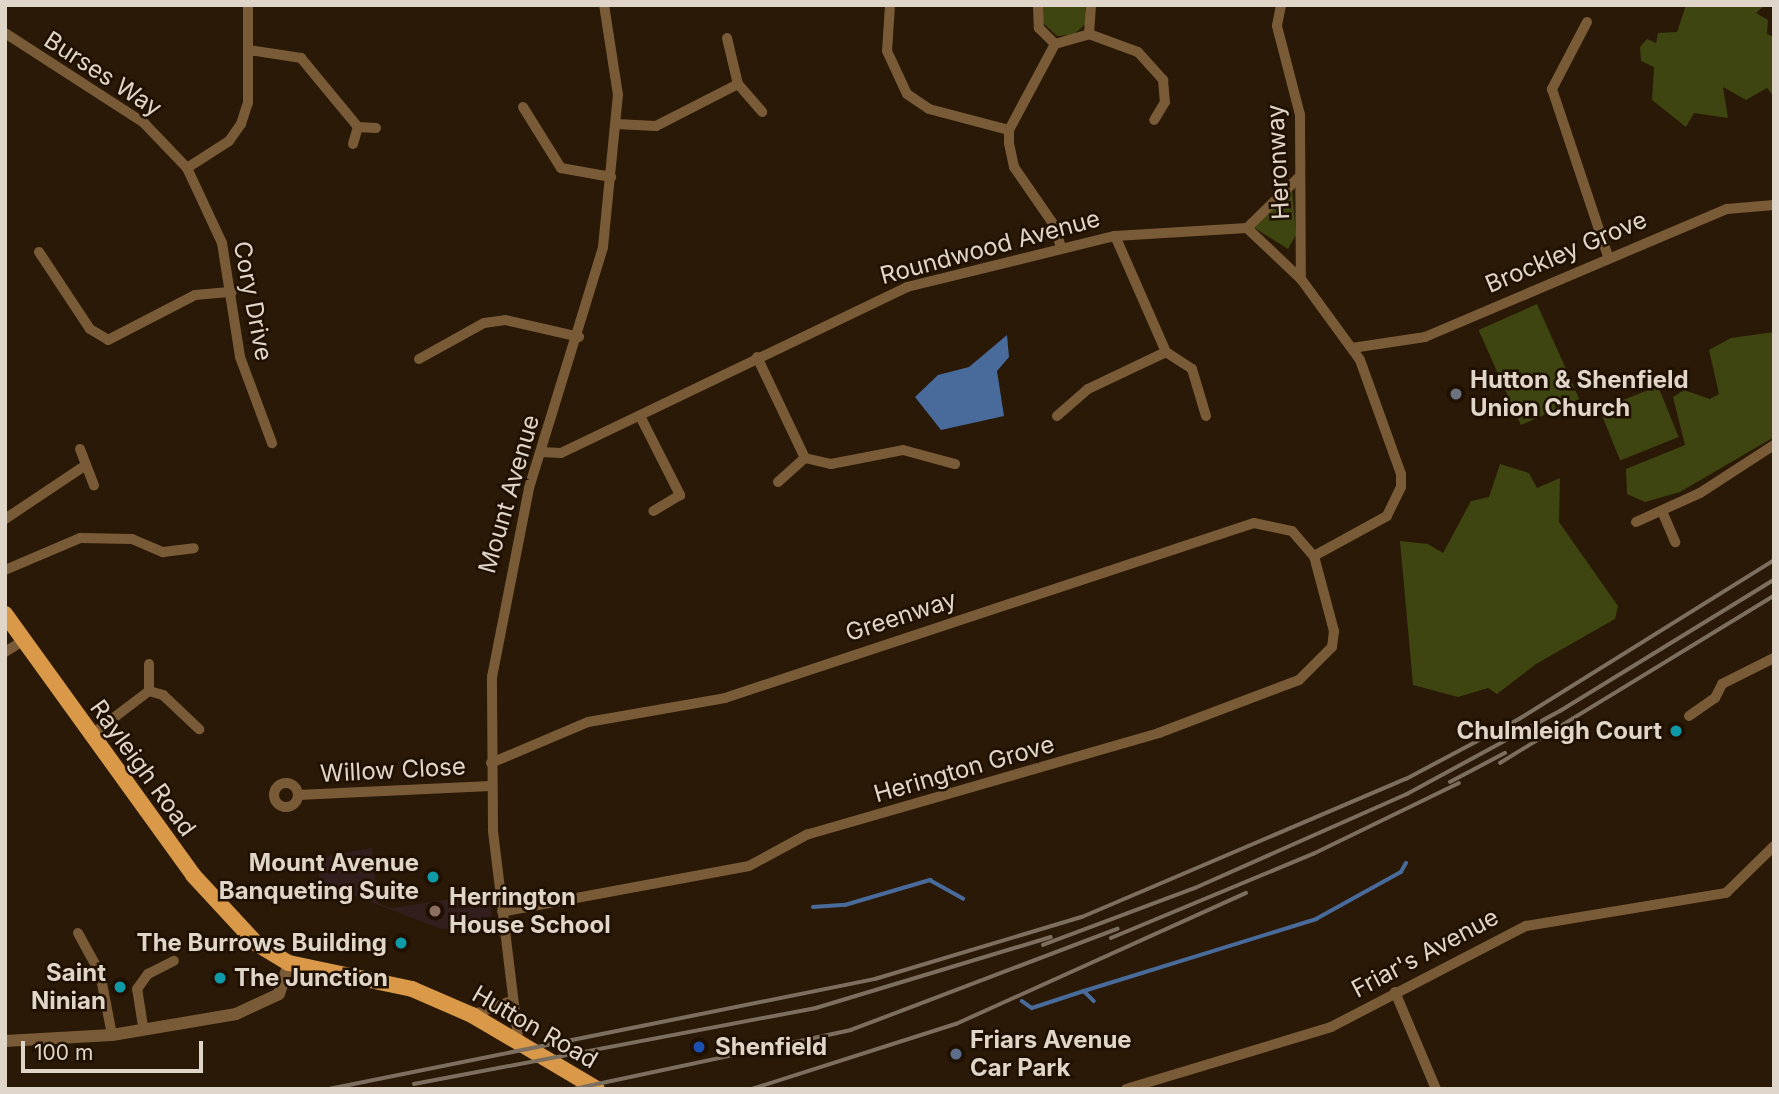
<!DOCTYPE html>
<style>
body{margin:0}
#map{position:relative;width:1779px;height:1094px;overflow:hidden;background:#291906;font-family:Inter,sans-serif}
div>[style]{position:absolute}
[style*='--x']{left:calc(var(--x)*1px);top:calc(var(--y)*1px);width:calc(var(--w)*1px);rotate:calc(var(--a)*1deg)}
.education>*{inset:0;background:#311e1d}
.green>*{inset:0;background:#3e4510;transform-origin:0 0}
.water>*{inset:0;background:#496b9b}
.stream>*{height:3.5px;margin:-1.75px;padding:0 1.75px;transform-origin:1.75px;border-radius:1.75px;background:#496b9b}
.minor>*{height:10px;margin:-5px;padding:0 5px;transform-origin:5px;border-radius:5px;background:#7a5b37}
.minor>.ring{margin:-5px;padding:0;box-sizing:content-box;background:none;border:10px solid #7a5b37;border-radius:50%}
.tertiary>*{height:12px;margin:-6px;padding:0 6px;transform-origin:6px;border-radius:6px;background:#7a5b37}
.primary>*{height:16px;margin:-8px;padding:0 8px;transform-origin:8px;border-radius:8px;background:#d99948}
.rail>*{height:3.5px;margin:-1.75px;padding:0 1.75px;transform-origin:1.75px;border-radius:1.75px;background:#7d6f5f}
.dots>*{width:19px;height:19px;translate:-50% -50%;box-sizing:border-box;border:4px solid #1f1001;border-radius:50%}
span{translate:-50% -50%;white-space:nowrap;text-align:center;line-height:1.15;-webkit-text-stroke:5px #1f1001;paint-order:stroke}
.street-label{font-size:24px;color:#e0d5c9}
.poi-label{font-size:24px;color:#e0d5c9;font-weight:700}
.left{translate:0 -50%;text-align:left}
.right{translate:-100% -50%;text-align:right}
.frame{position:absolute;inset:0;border:7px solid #e0d5c9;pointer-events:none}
.scale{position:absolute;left:21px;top:1041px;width:182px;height:32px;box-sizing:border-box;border:4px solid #e0d5c9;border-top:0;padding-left:9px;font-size:21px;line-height:24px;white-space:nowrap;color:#e0d5c9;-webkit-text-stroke:5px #1f1001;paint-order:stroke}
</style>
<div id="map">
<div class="education">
<i style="clip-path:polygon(372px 848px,378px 903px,391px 908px,490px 893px,493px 926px,441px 929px,345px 892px,317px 899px,320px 857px)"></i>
</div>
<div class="green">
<i style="clip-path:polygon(1042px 5px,1085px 5px,1087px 23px,1073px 35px,1057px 36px,1042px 22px)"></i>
<i style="clip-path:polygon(1686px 5px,1765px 5px,1756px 13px,1768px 20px,1767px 34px,1774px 37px,1774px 97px,1767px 88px,1746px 100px,1723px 87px,1728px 118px,1694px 113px,1686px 127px,1652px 100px,1654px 67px,1641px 61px,1640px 47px,1647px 39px,1656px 43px,1658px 33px,1677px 32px)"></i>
<i style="clip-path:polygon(1292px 189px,1296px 235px,1288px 249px,1253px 227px)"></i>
<i style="left:1537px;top:304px;width:104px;height:64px;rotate:66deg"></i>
<i style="clip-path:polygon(1774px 332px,1774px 437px,1680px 492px,1645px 502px,1627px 494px,1626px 469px,1685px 445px,1673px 397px,1684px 390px,1710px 399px,1719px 394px,1709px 350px,1731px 338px)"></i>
<i style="left:1658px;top:386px;width:55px;height:63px;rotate:68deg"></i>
<i style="clip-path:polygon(1500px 464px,1529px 473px,1537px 488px,1560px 478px,1559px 522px,1618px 606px,1615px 619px,1536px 664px,1497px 694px,1488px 688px,1458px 697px,1413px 685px,1400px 541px,1428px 544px,1443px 553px,1471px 501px,1489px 497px)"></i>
</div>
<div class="water">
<i style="clip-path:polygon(1007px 335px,1009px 357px,997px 371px,1004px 416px,941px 430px,915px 397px,938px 375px,969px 367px)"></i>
</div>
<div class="stream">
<i style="--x:813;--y:907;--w:32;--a:-4"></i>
<i style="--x:845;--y:905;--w:89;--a:-16.4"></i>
<i style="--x:930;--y:880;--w:38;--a:29"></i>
<i style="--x:1084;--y:991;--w:243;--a:-17.2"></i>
<i style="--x:1316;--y:919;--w:97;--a:-28.9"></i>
<i style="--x:1401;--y:872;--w:10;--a:-61"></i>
<i style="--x:1022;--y:1001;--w:12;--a:35"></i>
<i style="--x:1032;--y:1008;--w:55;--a:-18.1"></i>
<i style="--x:1084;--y:991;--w:14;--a:45"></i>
</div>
<div class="minor">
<i style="--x:890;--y:5;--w:46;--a:93.7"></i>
<i style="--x:887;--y:51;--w:47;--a:65.1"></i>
<i style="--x:907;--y:94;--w:27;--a:34"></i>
<i style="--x:929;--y:109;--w:83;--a:14.7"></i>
<i style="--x:1038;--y:5;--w:23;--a:88"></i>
<i style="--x:1039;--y:28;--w:23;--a:45"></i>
<i style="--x:1281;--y:5;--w:21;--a:101"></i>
<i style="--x:1277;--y:26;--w:92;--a:75.5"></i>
<i style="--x:1300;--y:115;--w:164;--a:89.7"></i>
<i style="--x:1587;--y:22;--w:76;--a:117.6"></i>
<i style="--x:1552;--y:89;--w:176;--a:71.5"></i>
<i style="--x:5;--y:33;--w:166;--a:32.9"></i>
<i style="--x:144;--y:123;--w:62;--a:46.3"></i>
<i style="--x:187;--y:168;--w:50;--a:-32.7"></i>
<i style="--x:229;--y:141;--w:21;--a:-55"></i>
<i style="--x:241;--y:124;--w:22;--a:-72"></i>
<i style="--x:248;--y:103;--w:98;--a:-90"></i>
<i style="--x:1089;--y:34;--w:29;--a:-86"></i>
<i style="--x:727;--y:38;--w:47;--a:76.6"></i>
<i style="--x:738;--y:84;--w:37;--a:49"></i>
<i style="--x:249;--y:50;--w:53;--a:8.7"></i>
<i style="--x:301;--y:58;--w:89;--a:50.4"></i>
<i style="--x:358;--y:127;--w:18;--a:3"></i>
<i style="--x:523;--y:107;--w:72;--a:58.1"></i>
<i style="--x:561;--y:168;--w:51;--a:10.2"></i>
<i style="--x:616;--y:124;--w:40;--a:2.9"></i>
<i style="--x:656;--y:126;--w:92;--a:-27.1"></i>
<i style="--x:353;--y:144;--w:18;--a:-74"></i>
<i style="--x:187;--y:168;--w:83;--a:65"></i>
<i style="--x:222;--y:243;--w:115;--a:81"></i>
<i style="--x:240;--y:357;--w:92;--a:69.6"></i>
<i style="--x:1247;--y:228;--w:71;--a:-44.4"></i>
<i style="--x:1061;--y:247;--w:23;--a:-108"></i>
<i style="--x:1054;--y:225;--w:70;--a:-124.6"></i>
<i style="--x:1014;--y:167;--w:25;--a:-102"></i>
<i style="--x:1009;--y:143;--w:13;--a:-90"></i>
<i style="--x:1009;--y:130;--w:98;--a:-61.9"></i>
<i style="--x:1055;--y:44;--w:35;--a:-16"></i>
<i style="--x:1089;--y:34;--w:52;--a:20.2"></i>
<i style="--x:1138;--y:52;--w:38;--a:48"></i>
<i style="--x:1163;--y:80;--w:22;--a:85"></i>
<i style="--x:1165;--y:102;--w:21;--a:121"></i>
<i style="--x:39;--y:252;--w:92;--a:56.5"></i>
<i style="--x:90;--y:329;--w:21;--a:31"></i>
<i style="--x:108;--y:340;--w:98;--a:-27.3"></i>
<i style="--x:195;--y:295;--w:37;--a:-5"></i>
<i style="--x:1352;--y:348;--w:74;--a:-8.6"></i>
<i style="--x:1425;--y:337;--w:328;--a:-23"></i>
<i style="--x:1727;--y:209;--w:47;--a:-4.9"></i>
<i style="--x:1166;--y:352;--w:31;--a:33"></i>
<i style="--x:1192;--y:369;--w:49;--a:73.4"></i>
<i style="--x:757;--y:357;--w:112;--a:64.6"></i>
<i style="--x:419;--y:359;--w:74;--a:-29"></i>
<i style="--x:484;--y:323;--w:21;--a:-8"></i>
<i style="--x:505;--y:320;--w:76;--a:12.9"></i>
<i style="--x:640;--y:416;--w:89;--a:63.1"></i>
<i style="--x:680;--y:495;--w:31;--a:149"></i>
<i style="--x:1057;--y:416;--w:41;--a:-41.1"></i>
<i style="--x:1088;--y:389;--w:86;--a:-25.4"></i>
<i style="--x:1166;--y:352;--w:127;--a:-113.7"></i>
<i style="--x:80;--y:449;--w:39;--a:69"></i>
<i style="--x:541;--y:452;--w:20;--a:3"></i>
<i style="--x:561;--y:453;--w:384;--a:-25.6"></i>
<i style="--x:907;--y:287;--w:214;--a:-13.8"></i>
<i style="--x:1115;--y:236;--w:132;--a:-3.5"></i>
<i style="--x:1247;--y:228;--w:74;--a:43.4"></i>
<i style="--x:1301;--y:279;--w:100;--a:53.9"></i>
<i style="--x:1360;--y:360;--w:121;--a:70.2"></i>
<i style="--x:1401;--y:474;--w:13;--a:90"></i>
<i style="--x:1401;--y:487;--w:32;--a:116"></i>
<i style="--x:1387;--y:516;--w:83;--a:151.3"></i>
<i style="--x:778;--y:482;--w:36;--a:-42"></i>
<i style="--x:805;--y:458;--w:27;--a:13"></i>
<i style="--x:831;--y:464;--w:73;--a:-11"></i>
<i style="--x:903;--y:450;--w:54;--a:15.1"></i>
<i style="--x:1662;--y:511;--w:34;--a:67"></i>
<i style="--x:5;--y:519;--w:97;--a:-33.7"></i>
<i style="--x:1636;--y:522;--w:70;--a:-24.4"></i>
<i style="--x:1700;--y:493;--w:88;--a:-33"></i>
<i style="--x:5;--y:570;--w:82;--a:-23.1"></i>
<i style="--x:80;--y:538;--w:52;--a:1.1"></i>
<i style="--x:132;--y:539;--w:34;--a:23"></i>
<i style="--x:163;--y:552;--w:31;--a:-7"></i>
<i style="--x:5;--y:652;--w:22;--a:-32"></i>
<i style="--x:149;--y:691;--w:27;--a:-90"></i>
<i style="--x:1689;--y:716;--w:32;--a:-35"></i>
<i style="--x:1715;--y:698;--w:16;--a:-63"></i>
<i style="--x:1722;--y:684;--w:58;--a:-26.6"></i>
<i style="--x:91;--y:735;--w:73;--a:-37.2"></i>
<i style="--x:149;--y:691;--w:15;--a:16"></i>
<i style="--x:163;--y:695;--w:50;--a:43.4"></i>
<i style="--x:491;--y:763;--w:105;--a:-22.9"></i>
<i style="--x:588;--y:722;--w:139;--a:-9.9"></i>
<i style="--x:725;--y:698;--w:557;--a:-18.3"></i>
<i style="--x:1254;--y:523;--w:39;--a:12"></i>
<i style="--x:1292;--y:531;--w:33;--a:49"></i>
<i style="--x:1314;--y:556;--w:78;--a:75.1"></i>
<i style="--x:1334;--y:631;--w:16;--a:97"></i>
<i style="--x:1332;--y:647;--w:47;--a:135"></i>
<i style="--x:1299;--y:680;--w:150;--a:159.3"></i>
<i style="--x:1159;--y:733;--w:365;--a:163.9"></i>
<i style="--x:808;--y:834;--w:67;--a:151.5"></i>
<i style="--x:749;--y:866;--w:251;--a:169.5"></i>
<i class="ring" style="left:274px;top:783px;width:14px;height:14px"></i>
<i style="--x:298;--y:795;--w:193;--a:-2.7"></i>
<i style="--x:78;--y:933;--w:46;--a:61.2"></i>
<i style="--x:100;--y:973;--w:63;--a:79"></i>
<i style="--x:1395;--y:992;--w:105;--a:67.1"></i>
<i style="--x:472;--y:1015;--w:41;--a:-19.7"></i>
<i style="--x:143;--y:1026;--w:37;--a:-99"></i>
<i style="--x:137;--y:989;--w:19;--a:-54"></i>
<i style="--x:148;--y:974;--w:29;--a:-27"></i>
<i style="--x:519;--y:1046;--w:218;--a:-96.9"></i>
<i style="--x:493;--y:830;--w:153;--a:-90.4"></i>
<i style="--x:492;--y:677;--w:193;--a:-78.9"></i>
<i style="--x:529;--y:488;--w:252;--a:-72.9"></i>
<i style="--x:603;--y:247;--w:153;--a:-84.4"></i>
<i style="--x:618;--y:95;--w:91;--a:-98.8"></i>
<i style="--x:1126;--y:1089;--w:214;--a:-16.8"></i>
<i style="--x:1331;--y:1027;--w:220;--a:-27.4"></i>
<i style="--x:1526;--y:926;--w:203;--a:-9.4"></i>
<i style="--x:1726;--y:893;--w:67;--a:-44.4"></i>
</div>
<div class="tertiary">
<i style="--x:5;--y:1041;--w:107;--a:-3.2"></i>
<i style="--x:112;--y:1035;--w:126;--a:-9.6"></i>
<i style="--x:236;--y:1014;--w:47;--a:-24.9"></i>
<i style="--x:279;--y:994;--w:33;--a:-72"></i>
</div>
<div class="primary">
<i style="--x:5;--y:614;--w:322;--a:54.2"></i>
<i style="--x:193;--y:875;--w:94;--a:47.2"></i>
<i style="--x:257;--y:944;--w:37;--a:31"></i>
<i style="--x:289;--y:963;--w:126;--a:11.9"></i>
<i style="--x:412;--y:989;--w:65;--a:23.4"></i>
<i style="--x:472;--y:1015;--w:145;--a:30.6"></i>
</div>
<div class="rail">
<i style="--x:1500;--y:763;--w:321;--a:-31.4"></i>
<i style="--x:1450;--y:782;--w:62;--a:-27.8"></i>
<i style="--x:1111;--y:938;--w:219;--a:-22.6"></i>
<i style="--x:1313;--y:854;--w:162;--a:-25.9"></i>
<i style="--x:1043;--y:945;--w:162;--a:-20.6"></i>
<i style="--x:1195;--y:888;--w:232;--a:-23.9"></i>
<i style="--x:1407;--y:794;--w:174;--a:-28.5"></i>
<i style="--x:1560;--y:711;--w:251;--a:-31.5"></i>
<i style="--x:414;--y:1084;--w:409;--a:-10.7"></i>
<i style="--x:816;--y:1008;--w:245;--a:-16.8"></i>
<i style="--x:329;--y:1089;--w:557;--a:-11.39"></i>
<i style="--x:875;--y:979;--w:216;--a:-16.7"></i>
<i style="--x:1082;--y:917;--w:352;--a:-23.1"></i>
<i style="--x:1406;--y:779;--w:128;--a:-28"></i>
<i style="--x:1519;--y:719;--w:301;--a:-31.9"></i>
<i style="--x:574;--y:1089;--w:283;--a:-12"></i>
<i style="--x:851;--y:1030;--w:285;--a:-20.8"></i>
<i style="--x:752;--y:1089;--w:214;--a:-17.7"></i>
<i style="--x:956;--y:1024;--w:318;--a:-24.3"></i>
</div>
<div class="dots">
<i style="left:1456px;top:394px;background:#6b7280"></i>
<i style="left:1676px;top:731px;background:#0f9aa8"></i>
<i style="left:433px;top:877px;background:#0f9aa8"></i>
<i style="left:435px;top:911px;background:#8d6e63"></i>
<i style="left:401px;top:943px;background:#0f9aa8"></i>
<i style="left:220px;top:978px;background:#0f9aa8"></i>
<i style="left:120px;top:987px;background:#0f9aa8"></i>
<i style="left:699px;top:1047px;background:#1a4fb4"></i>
<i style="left:956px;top:1054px;background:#5c6f8a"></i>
</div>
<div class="street-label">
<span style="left:103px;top:74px;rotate:33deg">Burses Way</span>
<span style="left:1278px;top:162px;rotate:-93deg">Heronway</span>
<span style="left:990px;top:247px;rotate:-15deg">Roundwood Avenue</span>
<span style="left:1566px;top:252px;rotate:-23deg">Brockley Grove</span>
<span style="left:253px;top:301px;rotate:79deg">Cory Drive</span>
<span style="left:509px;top:494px;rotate:-74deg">Mount Avenue</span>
<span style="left:901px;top:616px;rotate:-18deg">Greenway</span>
<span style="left:143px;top:768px;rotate:54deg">Rayleigh Road</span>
<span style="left:964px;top:769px;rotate:-16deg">Herington Grove</span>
<span style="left:393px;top:770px;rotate:-3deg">Willow Close</span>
<span style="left:1425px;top:953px;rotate:-28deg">Friar's Avenue</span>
<span style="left:535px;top:1027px;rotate:30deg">Hutton Road</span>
</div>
<div class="poi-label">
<span class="left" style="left:1470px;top:394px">Hutton &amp; Shenfield<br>Union Church</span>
<span class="right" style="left:1662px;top:731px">Chulmleigh Court</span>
<span class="right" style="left:419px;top:877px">Mount Avenue<br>Banqueting Suite</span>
<span class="left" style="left:449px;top:911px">Herrington<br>House School</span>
<span class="right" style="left:387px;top:943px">The Burrows Building</span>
<span class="right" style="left:106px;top:987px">Saint<br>Ninian</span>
<span class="left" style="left:234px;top:978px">The Junction</span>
<span class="left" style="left:970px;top:1054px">Friars Avenue<br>Car Park</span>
<span class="left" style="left:715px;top:1047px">Shenfield</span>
</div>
<div class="frame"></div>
<div class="scale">100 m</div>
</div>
